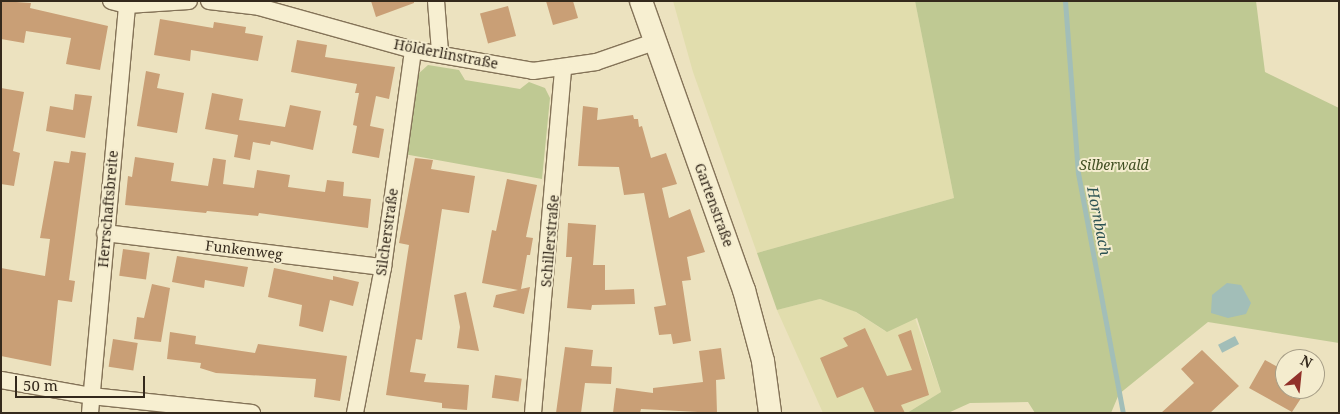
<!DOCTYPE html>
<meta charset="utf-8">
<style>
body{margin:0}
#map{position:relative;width:1340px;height:414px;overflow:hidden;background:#ece2bf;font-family:"Noto Serif",serif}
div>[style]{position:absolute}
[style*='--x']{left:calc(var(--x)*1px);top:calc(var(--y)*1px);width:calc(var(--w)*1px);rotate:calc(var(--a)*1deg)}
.farmland>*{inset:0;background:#e1ddad}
.green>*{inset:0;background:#bfc993}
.water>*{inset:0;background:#a2beb8;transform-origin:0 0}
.stream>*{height:5px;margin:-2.5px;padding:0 2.5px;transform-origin:2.5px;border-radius:2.5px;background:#a2beb8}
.building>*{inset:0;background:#c99f76;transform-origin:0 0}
.roads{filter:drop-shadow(1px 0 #847358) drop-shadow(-1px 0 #847358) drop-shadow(0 1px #847358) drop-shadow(0 -1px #847358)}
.minor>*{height:16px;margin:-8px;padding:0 8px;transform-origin:8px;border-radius:8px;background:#f7efd1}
.secondary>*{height:22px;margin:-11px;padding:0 11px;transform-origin:11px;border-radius:11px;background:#f7efd1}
span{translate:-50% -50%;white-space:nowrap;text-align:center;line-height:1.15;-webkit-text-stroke:4px #f4ecce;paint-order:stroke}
.street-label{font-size:14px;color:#34291c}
.park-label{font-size:14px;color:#414f23;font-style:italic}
.water-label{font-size:15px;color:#2c5253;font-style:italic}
.frame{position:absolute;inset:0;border:2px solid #34291c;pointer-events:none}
.north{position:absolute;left:1275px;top:349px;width:50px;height:50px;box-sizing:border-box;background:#f4ecce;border:1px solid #a79e87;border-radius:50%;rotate:28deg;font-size:14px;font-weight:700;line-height:20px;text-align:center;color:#34291c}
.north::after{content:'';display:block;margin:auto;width:18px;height:22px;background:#91312a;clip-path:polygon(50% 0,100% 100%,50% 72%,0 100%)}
.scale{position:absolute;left:15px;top:376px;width:130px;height:22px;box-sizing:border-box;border:2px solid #34291c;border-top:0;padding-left:6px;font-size:15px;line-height:18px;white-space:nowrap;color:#34291c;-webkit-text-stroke:4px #f4ecce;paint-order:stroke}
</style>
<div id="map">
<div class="farmland">
<i style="clip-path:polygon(673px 1px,915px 1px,954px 198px,757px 253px,693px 72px)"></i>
<i style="clip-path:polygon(820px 299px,854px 311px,885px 331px,915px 318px,941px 392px,907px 413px,823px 413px,777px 310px)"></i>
</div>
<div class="green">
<i style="clip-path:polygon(915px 1px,1256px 1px,1265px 72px,1339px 108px,1339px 343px,1208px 322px,1119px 394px,1111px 413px,1035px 413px,1028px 402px,970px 403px,948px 413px,907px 413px,941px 392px,917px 318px,887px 332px,856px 312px,820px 299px,777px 310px,757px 253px,954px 198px)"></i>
<i style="clip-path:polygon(428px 65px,459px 70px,465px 80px,520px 89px,529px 82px,545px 88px,550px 98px,542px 179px,404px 154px,417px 75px)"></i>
</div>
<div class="water">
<i style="clip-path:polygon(1227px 283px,1241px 285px,1251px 303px,1246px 314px,1228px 318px,1211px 313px,1212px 295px)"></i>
<i style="left:1235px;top:336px;width:9px;height:19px;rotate:63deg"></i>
</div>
<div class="stream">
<i style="--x:1065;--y:1;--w:172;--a:85.7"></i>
<i style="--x:1078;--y:173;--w:244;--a:79.4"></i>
</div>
<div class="building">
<i style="clip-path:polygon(1px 1px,31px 3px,30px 8px,108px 26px,100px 70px,66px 64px,71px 38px,26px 31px,24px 43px,1px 39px)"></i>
<i style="clip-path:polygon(371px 1px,414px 1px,414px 3px,376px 17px)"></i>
<i style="clip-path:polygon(546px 1px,573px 1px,578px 18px,553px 25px)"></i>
<i style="left:508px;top:6px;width:31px;height:29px;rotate:75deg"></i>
<i style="clip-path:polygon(160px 19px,213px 28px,214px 22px,246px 27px,245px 33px,263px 36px,258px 61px,191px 50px,190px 61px,154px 55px)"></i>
<i style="clip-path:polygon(297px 40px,327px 45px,325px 57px,395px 67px,389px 99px,376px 96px,370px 126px,384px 129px,379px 158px,352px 153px,357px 126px,353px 125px,359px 93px,355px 93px,357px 84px,291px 72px)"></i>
<i style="clip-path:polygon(146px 71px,160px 74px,157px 88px,184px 93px,177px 133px,137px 126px)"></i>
<i style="clip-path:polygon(1px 88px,24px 92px,13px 151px,20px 153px,14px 186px,1px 184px)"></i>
<i style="clip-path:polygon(212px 93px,243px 99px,239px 120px,285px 127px,290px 105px,321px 111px,313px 150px,271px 141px,270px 145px,253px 142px,250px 160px,234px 157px,238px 135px,205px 129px)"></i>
<i style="clip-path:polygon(75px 94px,92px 96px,85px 138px,46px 131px,50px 106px,73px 110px)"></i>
<i style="clip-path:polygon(583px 106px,598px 108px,597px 120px,633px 115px,634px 119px,638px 119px,639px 127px,642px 126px,651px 158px,666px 153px,677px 184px,662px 188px,669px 218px,690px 209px,705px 252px,687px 257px,691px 280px,682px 281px,691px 341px,673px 344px,671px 334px,659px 335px,654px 307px,666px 305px,644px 193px,624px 195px,619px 167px,578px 166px)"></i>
<i style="clip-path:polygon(71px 151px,86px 153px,69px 280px,75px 281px,72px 302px,58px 300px,51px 366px,1px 356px,1px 268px,45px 276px,50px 239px,40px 238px,54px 161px,69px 163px)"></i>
<i style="clip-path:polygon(135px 157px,174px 163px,171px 181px,208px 186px,213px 158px,226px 160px,223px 184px,254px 188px,257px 170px,290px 175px,288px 187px,325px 192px,327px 180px,344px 182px,343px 196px,371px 199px,368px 228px,259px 213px,258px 216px,207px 211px,206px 213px,125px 205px,128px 176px,132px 177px)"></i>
<i style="clip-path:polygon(415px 158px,433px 160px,431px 169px,475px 176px,469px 213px,442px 209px,422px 340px,416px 339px,410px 372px,426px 374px,424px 382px,469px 385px,467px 410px,442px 408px,442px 403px,386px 395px,409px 245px,399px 243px)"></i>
<i style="clip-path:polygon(507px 179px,537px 185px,526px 237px,533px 238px,530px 255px,527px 255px,521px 289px,530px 287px,524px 314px,493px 307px,496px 295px,518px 290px,482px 283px,492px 230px,496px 231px)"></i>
<i style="clip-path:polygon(568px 223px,596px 225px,593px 265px,605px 265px,605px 290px,634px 289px,635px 304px,592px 305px,591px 310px,567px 308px,572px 257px,566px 257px)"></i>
<i style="left:123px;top:249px;width:27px;height:27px;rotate:8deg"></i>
<i style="clip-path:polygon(177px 256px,248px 267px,244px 287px,205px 280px,204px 288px,172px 282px)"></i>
<i style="clip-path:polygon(274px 268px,333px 280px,333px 276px,359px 282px,353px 306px,330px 300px,323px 332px,299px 326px,302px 305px,268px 297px)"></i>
<i style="clip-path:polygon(152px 284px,170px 288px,161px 342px,134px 339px,137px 317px,144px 318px)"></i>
<i style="clip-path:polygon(466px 292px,479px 351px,457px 348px,460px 327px,454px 295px)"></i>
<i style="clip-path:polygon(865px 328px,887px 376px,912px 370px,898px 335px,911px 330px,929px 395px,901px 405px,905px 413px,875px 413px,863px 387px,837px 398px,820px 358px,848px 346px,843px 338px)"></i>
<i style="clip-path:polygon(170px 332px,196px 336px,195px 344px,255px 353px,258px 344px,347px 356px,340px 401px,314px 397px,316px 379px,216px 373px,200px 368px,201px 363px,167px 359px)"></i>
<i style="left:113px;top:339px;width:25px;height:28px;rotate:9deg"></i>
<i style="clip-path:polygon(565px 347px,593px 350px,591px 366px,612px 367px,611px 384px,585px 383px,581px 413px,556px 413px)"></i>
<i style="clip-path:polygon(721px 348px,725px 379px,716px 380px,717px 413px,641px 409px,640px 413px,613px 413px,616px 388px,653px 393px,653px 388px,703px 382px,699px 351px)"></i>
<i style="clip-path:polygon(1202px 350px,1239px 386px,1210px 413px,1161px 413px,1194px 383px,1181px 369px)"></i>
<i style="clip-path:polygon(1265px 360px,1285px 371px,1285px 389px,1307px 389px,1292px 412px,1249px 388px)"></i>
<i style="left:495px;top:375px;width:27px;height:23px;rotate:8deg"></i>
</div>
<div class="roads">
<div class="minor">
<i style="--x:111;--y:1;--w:16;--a:14"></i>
<i style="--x:127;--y:5;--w:62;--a:-3.7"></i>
<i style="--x:209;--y:1;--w:50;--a:6.8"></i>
<i style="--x:259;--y:7;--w:160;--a:15.6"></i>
<i style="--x:413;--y:50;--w:122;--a:9.9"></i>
<i style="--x:533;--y:71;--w:64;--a:-8.1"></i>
<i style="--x:596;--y:62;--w:61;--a:-19"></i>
<i style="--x:436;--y:1;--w:51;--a:85.5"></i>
<i style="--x:105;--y:233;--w:280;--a:7"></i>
<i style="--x:1;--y:380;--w:91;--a:10.1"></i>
<i style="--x:91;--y:396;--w:162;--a:6"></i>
<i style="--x:90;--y:413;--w:410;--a:-84.8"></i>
<i style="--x:355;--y:413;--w:149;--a:-79.1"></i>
<i style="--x:383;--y:267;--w:219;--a:-82.1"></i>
<i style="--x:533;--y:413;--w:346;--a:-85"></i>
</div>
<div class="secondary">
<i style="--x:641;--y:1;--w:307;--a:70.4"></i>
<i style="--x:744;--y:290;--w:73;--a:75"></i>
<i style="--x:763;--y:361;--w:52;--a:82.3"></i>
</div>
</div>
<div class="street-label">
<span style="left:446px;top:54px;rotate:11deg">Hölderlinstraße</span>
<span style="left:714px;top:205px;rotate:70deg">Gartenstraße</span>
<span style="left:108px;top:209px;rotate:-85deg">Herrschaftsbreite</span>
<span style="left:387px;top:232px;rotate:-82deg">Silcherstraße</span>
<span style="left:550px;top:241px;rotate:-85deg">Schillerstraße</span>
<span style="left:244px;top:250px;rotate:7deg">Funkenweg</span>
</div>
<div class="park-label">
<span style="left:1114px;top:165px">Silberwald</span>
</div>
<div class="water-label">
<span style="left:1099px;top:221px;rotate:79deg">Hornbach</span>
</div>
<div class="frame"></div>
<div class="north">N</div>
<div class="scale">50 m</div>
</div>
